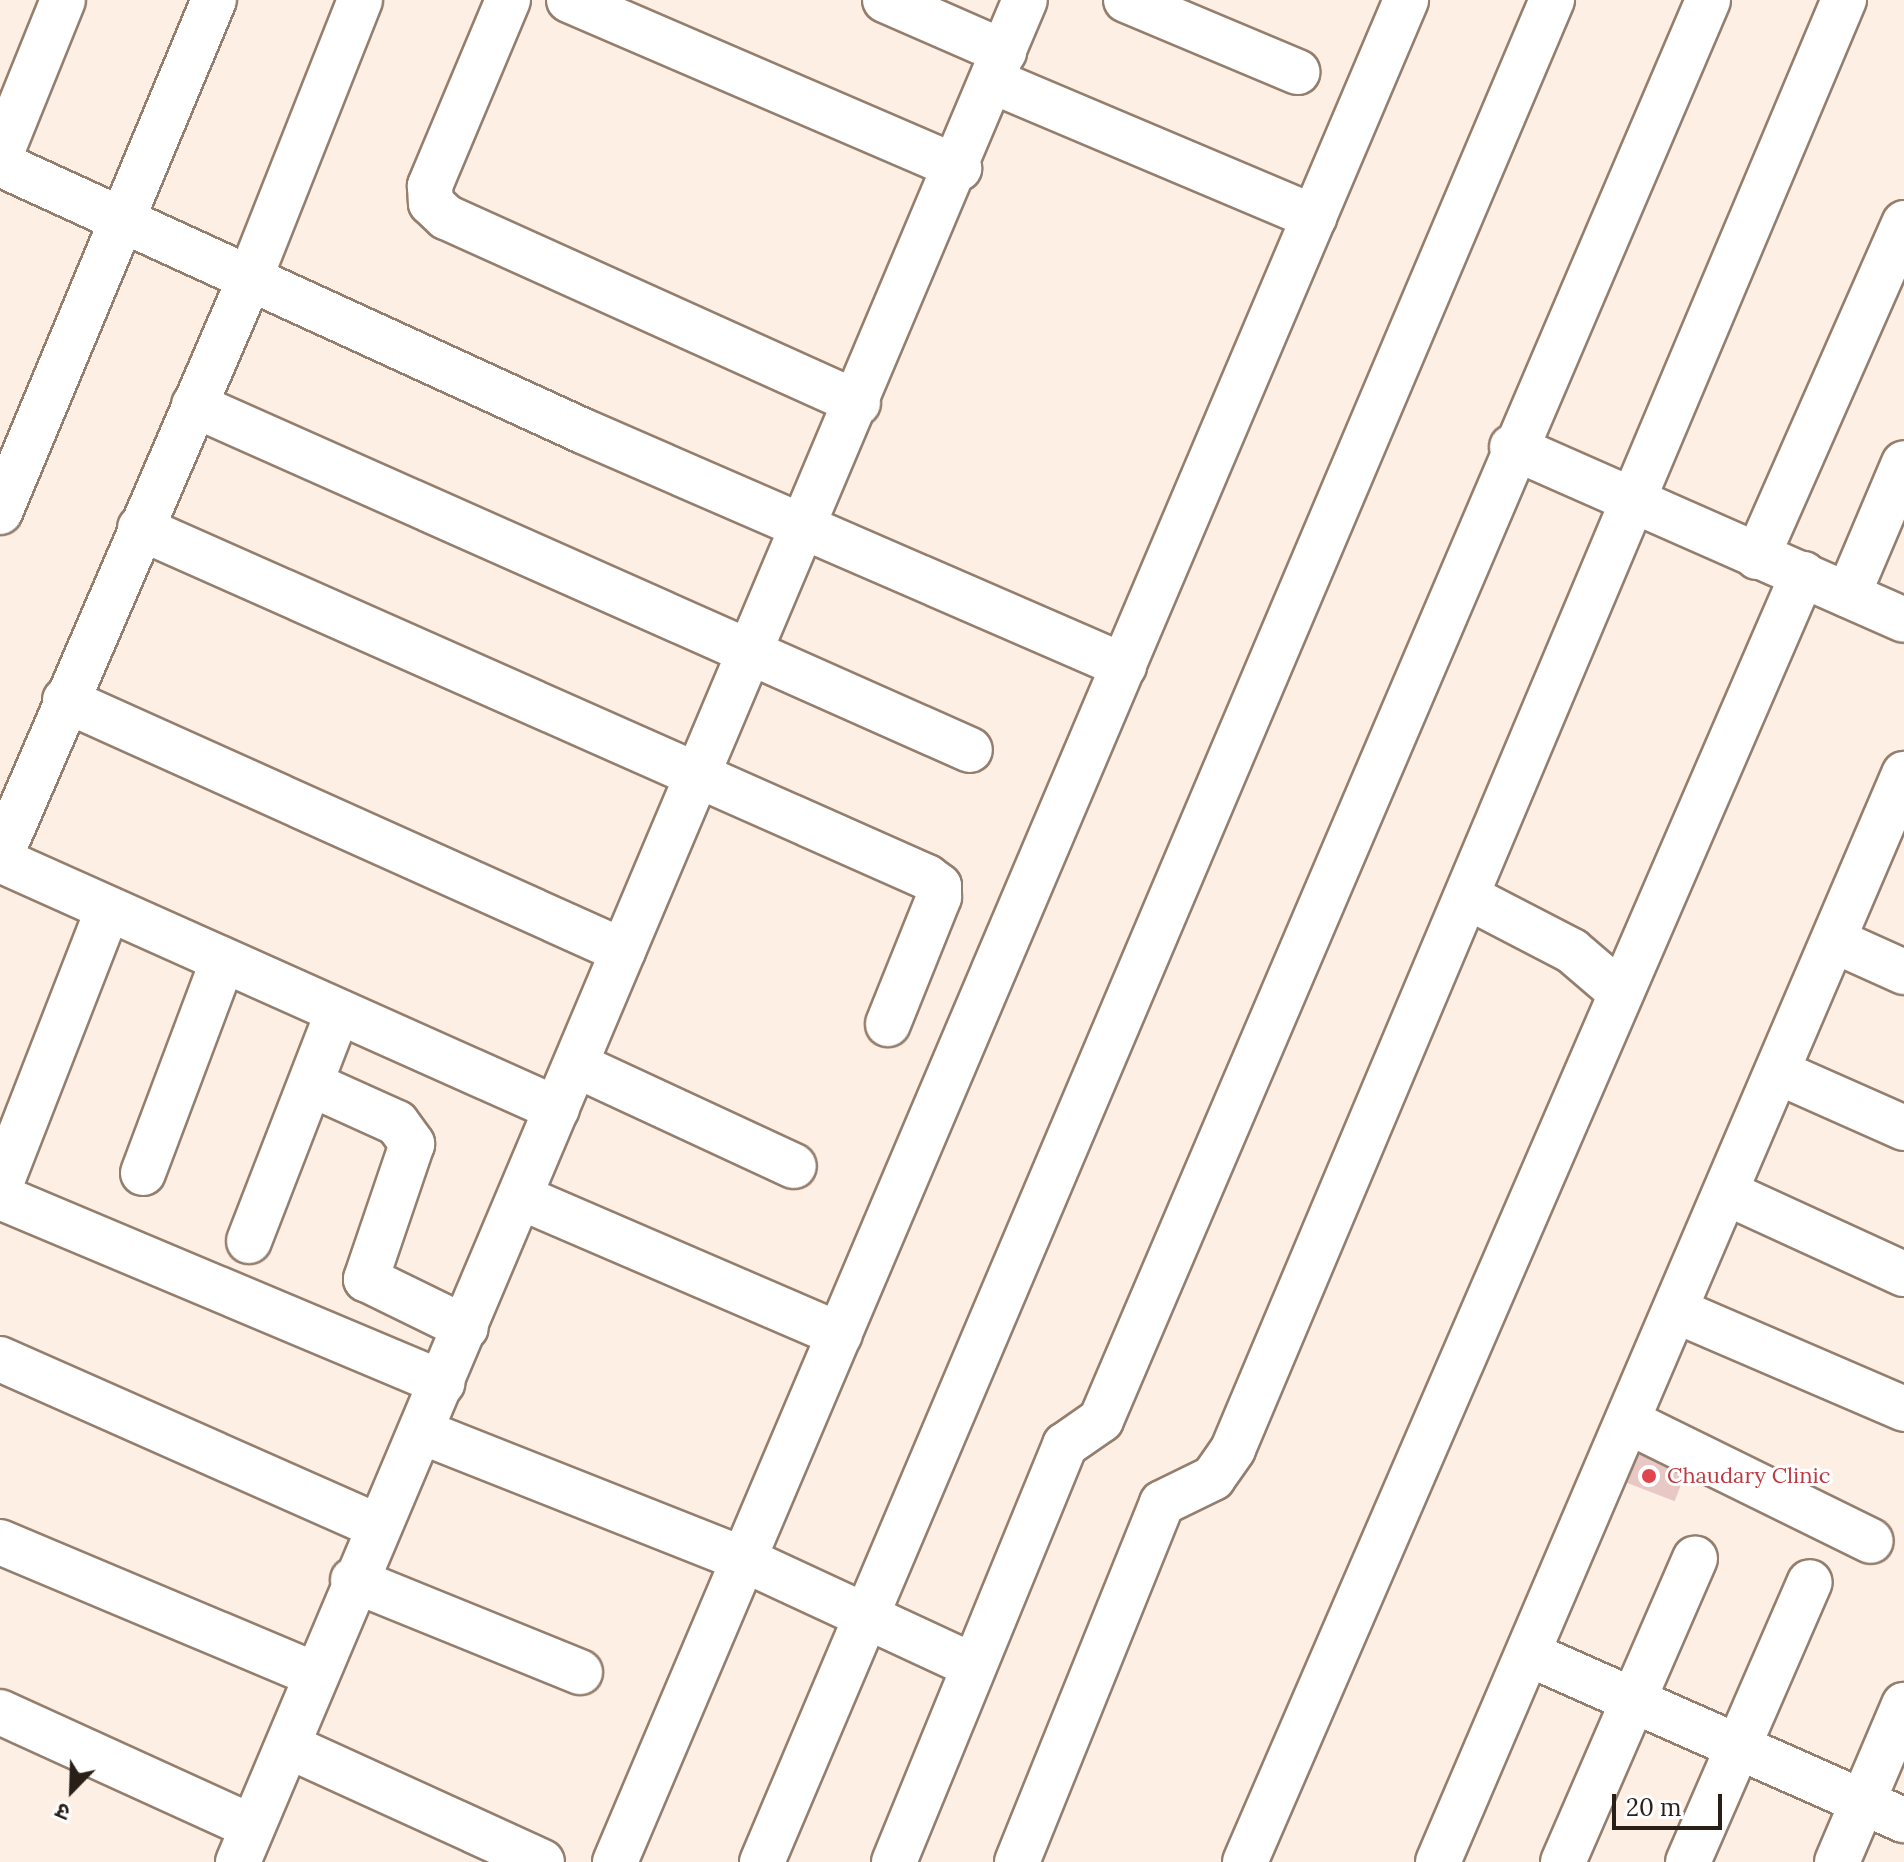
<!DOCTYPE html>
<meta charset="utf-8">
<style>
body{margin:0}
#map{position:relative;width:1904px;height:1862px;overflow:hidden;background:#feefe4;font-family:Lora,"Noto Sans Devanagari",serif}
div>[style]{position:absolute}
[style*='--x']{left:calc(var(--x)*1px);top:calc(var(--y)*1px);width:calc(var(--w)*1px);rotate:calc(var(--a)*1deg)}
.building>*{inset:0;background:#e8c8c5;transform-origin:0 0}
.roads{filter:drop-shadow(2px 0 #947f6e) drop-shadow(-2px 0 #947f6e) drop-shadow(0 2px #947f6e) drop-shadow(0 -2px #947f6e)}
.minor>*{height:44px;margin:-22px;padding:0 22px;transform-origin:22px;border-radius:22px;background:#fff}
.dots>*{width:22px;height:22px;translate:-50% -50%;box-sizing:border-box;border:4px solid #fff;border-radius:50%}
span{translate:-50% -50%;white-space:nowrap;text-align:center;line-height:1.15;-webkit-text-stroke:6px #fff;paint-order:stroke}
.health-label{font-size:22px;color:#be3a42}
.left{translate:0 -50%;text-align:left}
.north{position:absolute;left:32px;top:1750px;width:80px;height:80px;-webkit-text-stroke:6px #fff;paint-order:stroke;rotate:203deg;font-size:22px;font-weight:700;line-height:32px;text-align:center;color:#281f18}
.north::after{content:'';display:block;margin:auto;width:28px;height:36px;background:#281f18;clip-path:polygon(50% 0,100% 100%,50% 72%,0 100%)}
.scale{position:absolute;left:1612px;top:1794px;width:110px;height:36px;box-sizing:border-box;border:4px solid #281f18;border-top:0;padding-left:10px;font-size:24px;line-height:28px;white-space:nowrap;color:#281f18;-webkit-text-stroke:6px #fff;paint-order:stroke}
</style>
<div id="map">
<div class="building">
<i style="left:1623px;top:1446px;width:68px;height:33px;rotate:21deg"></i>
</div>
<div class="roads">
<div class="minor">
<i style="--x:508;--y:0;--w:202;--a:112.8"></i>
<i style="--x:430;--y:186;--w:17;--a:87"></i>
<i style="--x:431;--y:203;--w:21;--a:43"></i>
<i style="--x:446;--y:217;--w:452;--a:24.3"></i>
<i style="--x:569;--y:0;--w:425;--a:23.3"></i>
<i style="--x:885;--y:0;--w:130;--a:23.6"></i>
<i style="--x:1126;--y:0;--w:186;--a:22.8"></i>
<i style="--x:992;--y:81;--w:350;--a:22.9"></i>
<i style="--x:0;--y:156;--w:168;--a:-68"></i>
<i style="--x:0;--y:164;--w:641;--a:24.61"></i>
<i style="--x:583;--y:431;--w:590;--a:23.48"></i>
<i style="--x:194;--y:405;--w:849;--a:23.97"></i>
<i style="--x:1512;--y:447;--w:428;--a:23.8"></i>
<i style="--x:0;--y:512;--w:555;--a:-67.32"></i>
<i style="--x:140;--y:528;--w:861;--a:23.92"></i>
<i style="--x:927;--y:877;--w:15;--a:37"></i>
<i style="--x:939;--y:886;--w:11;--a:90"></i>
<i style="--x:939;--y:897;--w:137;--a:111.9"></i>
<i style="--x:1757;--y:557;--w:365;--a:-66.2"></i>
<i style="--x:1848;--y:595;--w:143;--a:-67"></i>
<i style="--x:65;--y:700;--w:612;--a:24.22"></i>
<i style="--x:0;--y:857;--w:631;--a:-66.65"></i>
<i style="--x:250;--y:278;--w:299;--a:-68.4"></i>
<i style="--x:0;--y:860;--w:610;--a:24.09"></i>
<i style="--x:1468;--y:897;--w:117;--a:27.4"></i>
<i style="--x:1572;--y:951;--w:63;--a:40.5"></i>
<i style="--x:1835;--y:941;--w:76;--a:24.2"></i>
<i style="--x:576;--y:1065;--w:240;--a:24.9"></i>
<i style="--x:1780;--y:1073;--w:136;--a:23.9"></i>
<i style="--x:313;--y:1085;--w:92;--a:24.3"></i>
<i style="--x:397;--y:1123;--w:26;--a:54"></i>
<i style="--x:412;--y:1144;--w:143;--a:108.8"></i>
<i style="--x:366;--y:1279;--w:111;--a:26.1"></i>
<i style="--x:143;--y:1173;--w:222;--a:-69.4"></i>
<i style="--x:0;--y:1186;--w:295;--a:-68.7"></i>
<i style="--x:1729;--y:1194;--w:192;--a:24.6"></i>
<i style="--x:0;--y:1197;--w:480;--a:22.8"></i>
<i style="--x:520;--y:1197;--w:348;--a:23.3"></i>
<i style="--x:249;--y:1241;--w:246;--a:-68.8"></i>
<i style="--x:1679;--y:1312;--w:245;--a:23.3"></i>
<i style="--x:0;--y:1359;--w:409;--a:23.9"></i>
<i style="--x:1631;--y:1423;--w:267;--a:26.2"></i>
<i style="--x:422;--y:1432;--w:347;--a:21.6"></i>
<i style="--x:745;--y:1560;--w:247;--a:24.9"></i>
<i style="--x:0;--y:1542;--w:343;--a:22.8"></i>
<i style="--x:353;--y:1580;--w:245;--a:22.1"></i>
<i style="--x:1531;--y:1655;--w:408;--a:23.9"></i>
<i style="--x:0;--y:1712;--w:277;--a:24.5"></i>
<i style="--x:288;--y:1746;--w:279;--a:24.5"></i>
<i style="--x:238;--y:1862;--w:2021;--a:-67.09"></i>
<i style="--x:615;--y:1862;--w:2023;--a:-66.98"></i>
<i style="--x:762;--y:1862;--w:2023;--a:-67.01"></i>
<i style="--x:894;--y:1862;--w:451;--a:-67.7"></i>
<i style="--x:1065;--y:1445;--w:44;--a:-34.8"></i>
<i style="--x:1101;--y:1420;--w:1544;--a:-66.85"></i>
<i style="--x:1017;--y:1862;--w:387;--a:-68"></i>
<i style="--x:1162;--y:1503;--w:57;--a:-26.1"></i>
<i style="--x:1213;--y:1478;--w:35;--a:-55"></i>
<i style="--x:1233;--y:1449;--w:1573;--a:-67.14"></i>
<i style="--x:1245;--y:1862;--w:1404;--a:-66.58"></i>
<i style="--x:1438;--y:1862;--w:1184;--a:-66.81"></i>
<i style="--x:1563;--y:1862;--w:331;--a:-66.5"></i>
<i style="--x:1688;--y:1862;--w:305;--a:-66.5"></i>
<i style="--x:1837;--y:1862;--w:171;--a:-66.9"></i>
</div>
</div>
<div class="dots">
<i style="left:1649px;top:1476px;background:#e0444e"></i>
</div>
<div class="health-label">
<span class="left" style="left:1667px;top:1476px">Chaudary Clinic</span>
</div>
<div class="north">उ</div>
<div class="scale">20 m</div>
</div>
